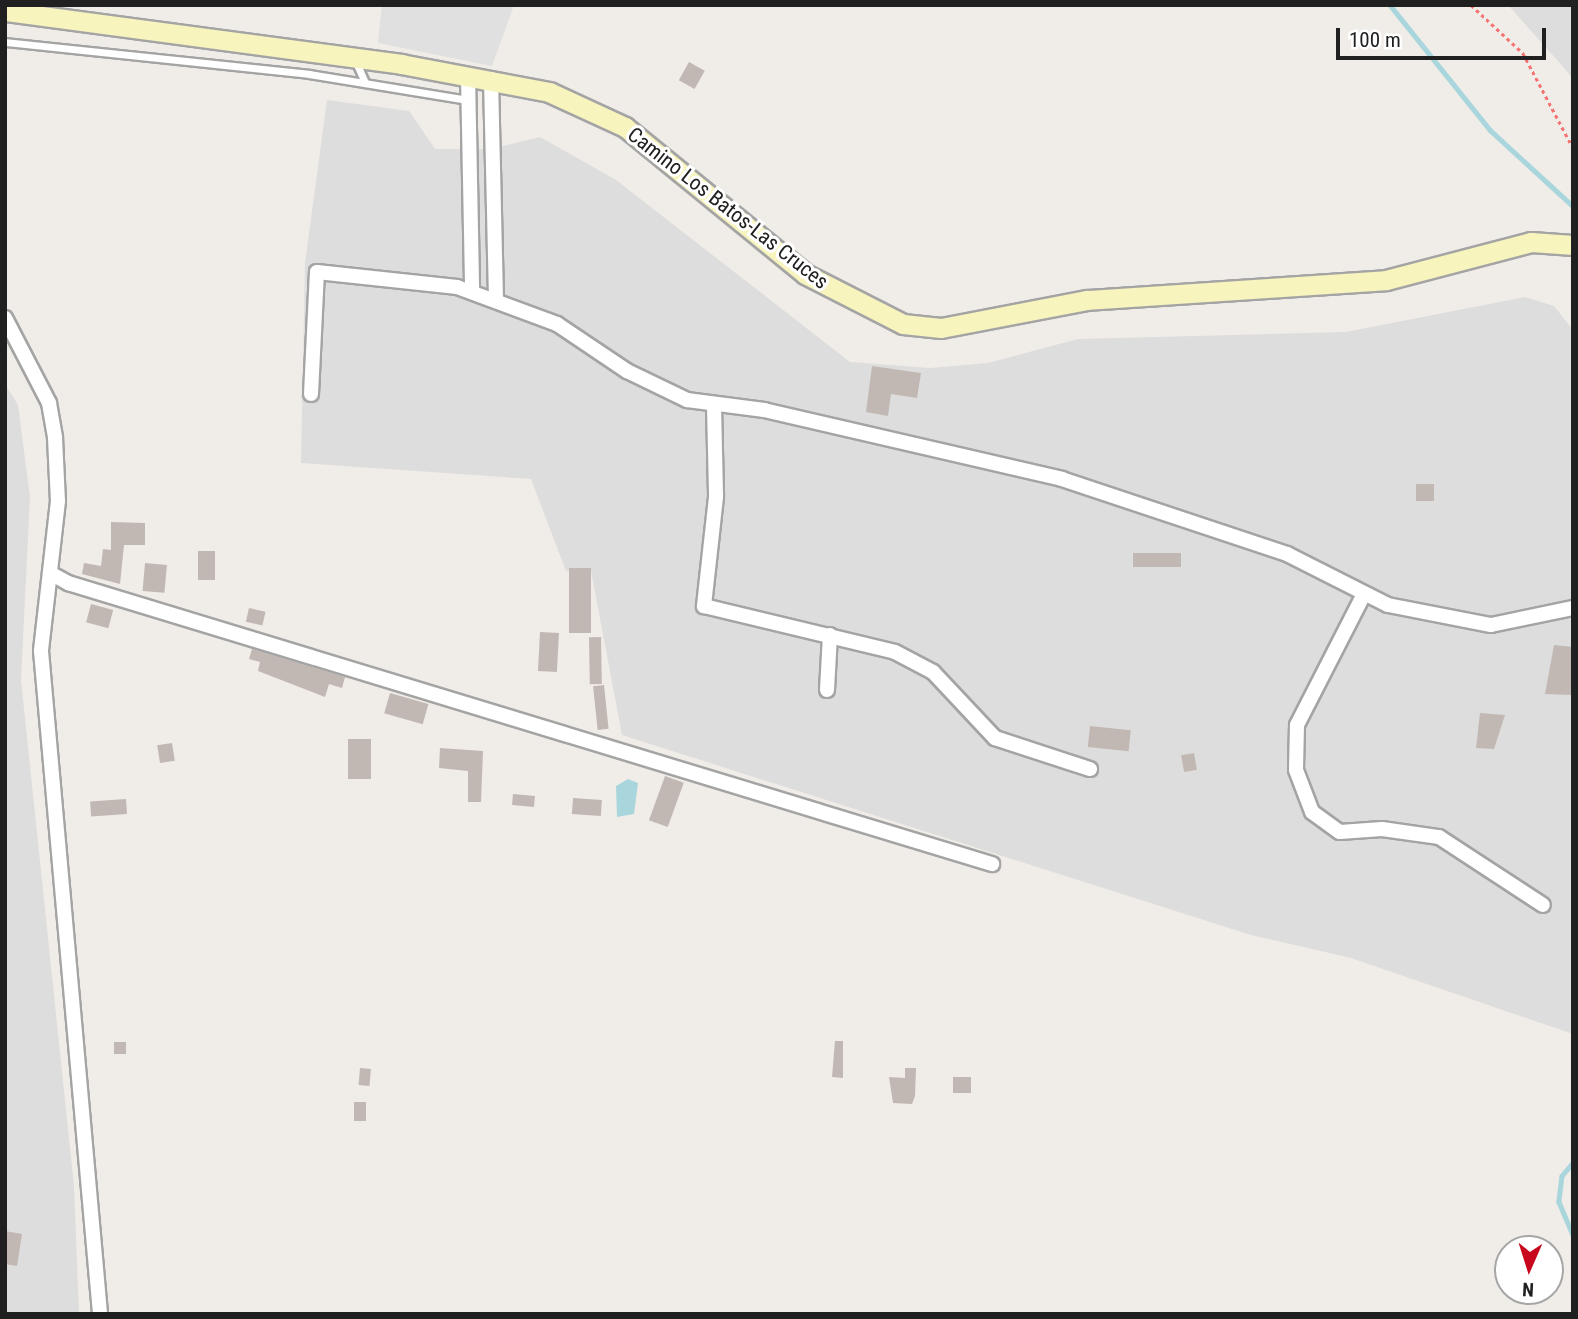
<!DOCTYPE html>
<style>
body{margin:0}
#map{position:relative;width:1578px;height:1319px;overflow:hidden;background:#f0ece7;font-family:"Roboto Condensed",sans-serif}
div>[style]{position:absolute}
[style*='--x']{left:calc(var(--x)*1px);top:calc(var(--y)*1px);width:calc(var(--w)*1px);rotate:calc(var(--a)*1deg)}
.residential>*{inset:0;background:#dedddd}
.parking>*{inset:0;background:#e0e0e0}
.water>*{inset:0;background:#a9d6dc}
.stream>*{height:4.5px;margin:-2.25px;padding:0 2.25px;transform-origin:2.25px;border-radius:2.25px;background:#a9d6dc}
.building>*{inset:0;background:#c1b8b3;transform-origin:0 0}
.path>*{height:2.5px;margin-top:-1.25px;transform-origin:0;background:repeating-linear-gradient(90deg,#f57474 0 3.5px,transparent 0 7px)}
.roads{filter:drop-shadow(2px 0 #a4a4a4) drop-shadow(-2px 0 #a4a4a4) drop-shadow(0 2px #a4a4a4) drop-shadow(0 -2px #a4a4a4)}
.lane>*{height:7px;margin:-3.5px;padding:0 3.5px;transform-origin:3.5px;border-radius:3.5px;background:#fff}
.street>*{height:14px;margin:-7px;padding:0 7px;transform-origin:7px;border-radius:7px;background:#fff}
.secondary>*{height:19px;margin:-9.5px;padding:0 9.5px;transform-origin:9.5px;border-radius:9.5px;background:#f7f4be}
span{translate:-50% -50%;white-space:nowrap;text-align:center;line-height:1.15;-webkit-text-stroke:6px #fff;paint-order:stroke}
.street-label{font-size:21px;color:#202020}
.frame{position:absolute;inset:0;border:7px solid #202020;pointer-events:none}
.north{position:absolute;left:1494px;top:1235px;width:70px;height:70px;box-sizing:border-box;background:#fff;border:2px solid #a6a6a6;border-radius:50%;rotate:183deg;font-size:19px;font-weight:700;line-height:28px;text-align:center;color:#202020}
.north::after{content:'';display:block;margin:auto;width:24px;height:32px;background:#c8081c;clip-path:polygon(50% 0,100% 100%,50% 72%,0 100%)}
.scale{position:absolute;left:1336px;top:28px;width:210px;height:32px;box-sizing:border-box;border:4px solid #202020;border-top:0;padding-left:9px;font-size:21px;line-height:24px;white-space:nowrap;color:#202020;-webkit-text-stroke:5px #fff;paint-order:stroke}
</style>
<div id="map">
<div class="residential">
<i style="clip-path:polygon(1508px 5px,1573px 5px,1573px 79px,1558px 61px)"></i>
<i style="clip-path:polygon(327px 100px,409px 111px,435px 149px,491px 149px,540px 137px,616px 180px,850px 362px,930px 368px,988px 363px,1078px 339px,1346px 332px,1525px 297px,1554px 306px,1573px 330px,1573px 1034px,1351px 958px,1251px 935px,622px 735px,591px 571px,566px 571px,531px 479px,301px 463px,305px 263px)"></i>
<i style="clip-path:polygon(5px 384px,18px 405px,30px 497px,21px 680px,74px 1186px,79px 1314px,5px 1314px)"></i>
</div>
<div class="parking">
<i style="clip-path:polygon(382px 5px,514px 5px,492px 66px,378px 43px)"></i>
</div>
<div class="water">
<i style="clip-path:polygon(628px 779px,638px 783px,634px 814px,617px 817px,616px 786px)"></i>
</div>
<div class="stream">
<i style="--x:1390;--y:5;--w:160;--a:51.3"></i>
<i style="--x:1490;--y:130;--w:113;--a:42.5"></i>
<i style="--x:1573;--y:1163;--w:17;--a:130"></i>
<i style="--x:1562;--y:1176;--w:26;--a:97"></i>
<i style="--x:1559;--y:1202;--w:36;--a:67"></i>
</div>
<div class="building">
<i style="left:689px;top:62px;width:18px;height:21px;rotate:29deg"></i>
<i style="clip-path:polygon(872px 366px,921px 373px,917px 398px,891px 394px,888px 416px,866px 412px)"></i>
<i style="left:1416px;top:484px;width:18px;height:17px"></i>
<i style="clip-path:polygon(111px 522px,145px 523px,145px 545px,124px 545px,120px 584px,82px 574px,84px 563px,101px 566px,103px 549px,111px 550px)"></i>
<i style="left:198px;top:551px;width:17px;height:29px"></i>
<i style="left:1133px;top:553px;width:48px;height:14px"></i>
<i style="left:145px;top:563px;width:22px;height:28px;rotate:5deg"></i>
<i style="left:569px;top:568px;width:22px;height:65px"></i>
<i style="left:91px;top:604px;width:23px;height:19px;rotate:15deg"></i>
<i style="left:249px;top:608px;width:17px;height:14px;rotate:13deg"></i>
<i style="left:540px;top:632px;width:19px;height:39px;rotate:3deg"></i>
<i style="left:601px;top:637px;width:47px;height:12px;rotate:89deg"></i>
<i style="clip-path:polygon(1554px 645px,1573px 647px,1573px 695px,1545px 694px)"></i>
<i style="clip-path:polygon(252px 649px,345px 677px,342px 688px,329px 684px,325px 697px,258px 671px,260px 662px,249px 659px)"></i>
<i style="left:604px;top:685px;width:44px;height:11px;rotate:84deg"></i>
<i style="left:390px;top:693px;width:40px;height:21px;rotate:16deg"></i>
<i style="clip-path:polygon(1480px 713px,1505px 715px,1494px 749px,1476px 748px)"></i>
<i style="left:1090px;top:726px;width:41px;height:21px;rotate:6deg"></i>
<i style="left:348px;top:739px;width:23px;height:40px"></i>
<i style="left:172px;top:743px;width:18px;height:15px;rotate:81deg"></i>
<i style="clip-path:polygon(440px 748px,483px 751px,481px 802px,468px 802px,468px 771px,439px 768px)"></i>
<i style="left:1194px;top:753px;width:17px;height:13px;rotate:80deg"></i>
<i style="left:665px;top:776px;width:20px;height:47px;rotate:20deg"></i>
<i style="left:513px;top:794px;width:22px;height:11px;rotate:5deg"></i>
<i style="left:573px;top:798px;width:29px;height:16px;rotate:4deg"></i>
<i style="left:126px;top:799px;width:15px;height:36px;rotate:86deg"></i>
<i style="clip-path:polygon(835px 1041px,843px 1041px,843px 1078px,832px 1077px)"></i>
<i style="left:114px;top:1042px;width:12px;height:12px"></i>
<i style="left:360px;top:1068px;width:11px;height:17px;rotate:5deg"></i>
<i style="clip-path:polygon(905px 1068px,916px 1068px,915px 1096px,912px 1104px,893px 1103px,889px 1077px,905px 1078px)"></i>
<i style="left:953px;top:1077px;width:18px;height:16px"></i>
<i style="left:354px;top:1102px;width:12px;height:19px"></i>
<i style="clip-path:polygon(5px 1231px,22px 1234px,17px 1266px,5px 1264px)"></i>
</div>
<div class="path">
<i style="--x:1471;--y:5;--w:71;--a:42.7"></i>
<i style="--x:1523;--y:53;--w:107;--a:62.2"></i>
</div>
<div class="roads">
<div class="lane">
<i style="--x:5;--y:42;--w:306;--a:6"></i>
<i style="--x:309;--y:74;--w:161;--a:9.3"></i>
<i style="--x:355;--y:60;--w:24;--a:66"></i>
</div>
<div class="street">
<i style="--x:468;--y:75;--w:217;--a:88.9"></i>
<i style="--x:491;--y:79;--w:220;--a:88.7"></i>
<i style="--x:5;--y:318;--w:96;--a:62.6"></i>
<i style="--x:49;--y:403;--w:36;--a:80"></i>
<i style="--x:55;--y:438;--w:63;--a:87.3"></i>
<i style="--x:58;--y:501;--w:151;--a:96.5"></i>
<i style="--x:41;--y:651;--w:666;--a:84.91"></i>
<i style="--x:311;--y:394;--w:122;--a:-87.2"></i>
<i style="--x:317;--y:272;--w:141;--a:6.1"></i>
<i style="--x:457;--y:287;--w:107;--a:20.3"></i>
<i style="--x:557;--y:324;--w:84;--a:33.9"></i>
<i style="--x:627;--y:371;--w:67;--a:25.8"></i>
<i style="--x:687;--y:400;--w:78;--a:7.4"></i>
<i style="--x:764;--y:410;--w:306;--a:13"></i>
<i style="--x:1062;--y:479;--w:237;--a:18.4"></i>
<i style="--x:1287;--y:554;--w:113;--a:26.8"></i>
<i style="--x:1388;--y:605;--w:105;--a:11"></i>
<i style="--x:1491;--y:625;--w:84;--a:-11.7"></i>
<i style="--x:714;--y:406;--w:91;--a:88.7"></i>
<i style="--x:716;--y:497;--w:110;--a:96.3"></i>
<i style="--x:704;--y:606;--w:196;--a:13.5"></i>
<i style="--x:895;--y:652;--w:43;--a:27.8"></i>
<i style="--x:933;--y:672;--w:91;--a:46.8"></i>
<i style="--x:995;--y:738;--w:100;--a:18.1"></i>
<i style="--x:50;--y:573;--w:21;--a:29"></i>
<i style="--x:68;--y:583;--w:966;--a:16.92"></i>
<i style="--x:1364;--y:594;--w:147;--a:117.1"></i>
<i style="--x:1297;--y:725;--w:45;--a:91.3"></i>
<i style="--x:1296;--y:770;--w:45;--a:69.1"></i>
<i style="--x:1312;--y:812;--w:34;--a:36"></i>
<i style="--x:1340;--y:832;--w:42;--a:-4.1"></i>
<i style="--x:1382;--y:829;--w:58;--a:8"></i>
<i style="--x:1439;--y:837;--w:124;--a:33.2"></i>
<i style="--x:827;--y:690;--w:55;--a:-86.9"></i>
</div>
<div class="secondary">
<i style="--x:5;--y:11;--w:400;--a:7.6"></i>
<i style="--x:401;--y:64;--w:151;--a:10.7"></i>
<i style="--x:549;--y:92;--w:84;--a:24.7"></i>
<i style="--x:625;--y:127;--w:232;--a:39.2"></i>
<i style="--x:805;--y:274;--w:110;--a:27"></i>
<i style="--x:903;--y:324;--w:38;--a:6"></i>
<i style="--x:941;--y:328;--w:149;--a:-10.9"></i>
<i style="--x:1087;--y:300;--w:300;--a:-3.8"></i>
<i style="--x:1386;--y:280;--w:150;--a:-14.7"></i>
<i style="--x:1531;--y:242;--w:42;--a:4.1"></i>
</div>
</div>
<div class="street-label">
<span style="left:728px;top:208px;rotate:38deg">Camino Los Batos-Las Cruces</span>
</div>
<div class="frame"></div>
<div class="north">N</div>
<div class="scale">100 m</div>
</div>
